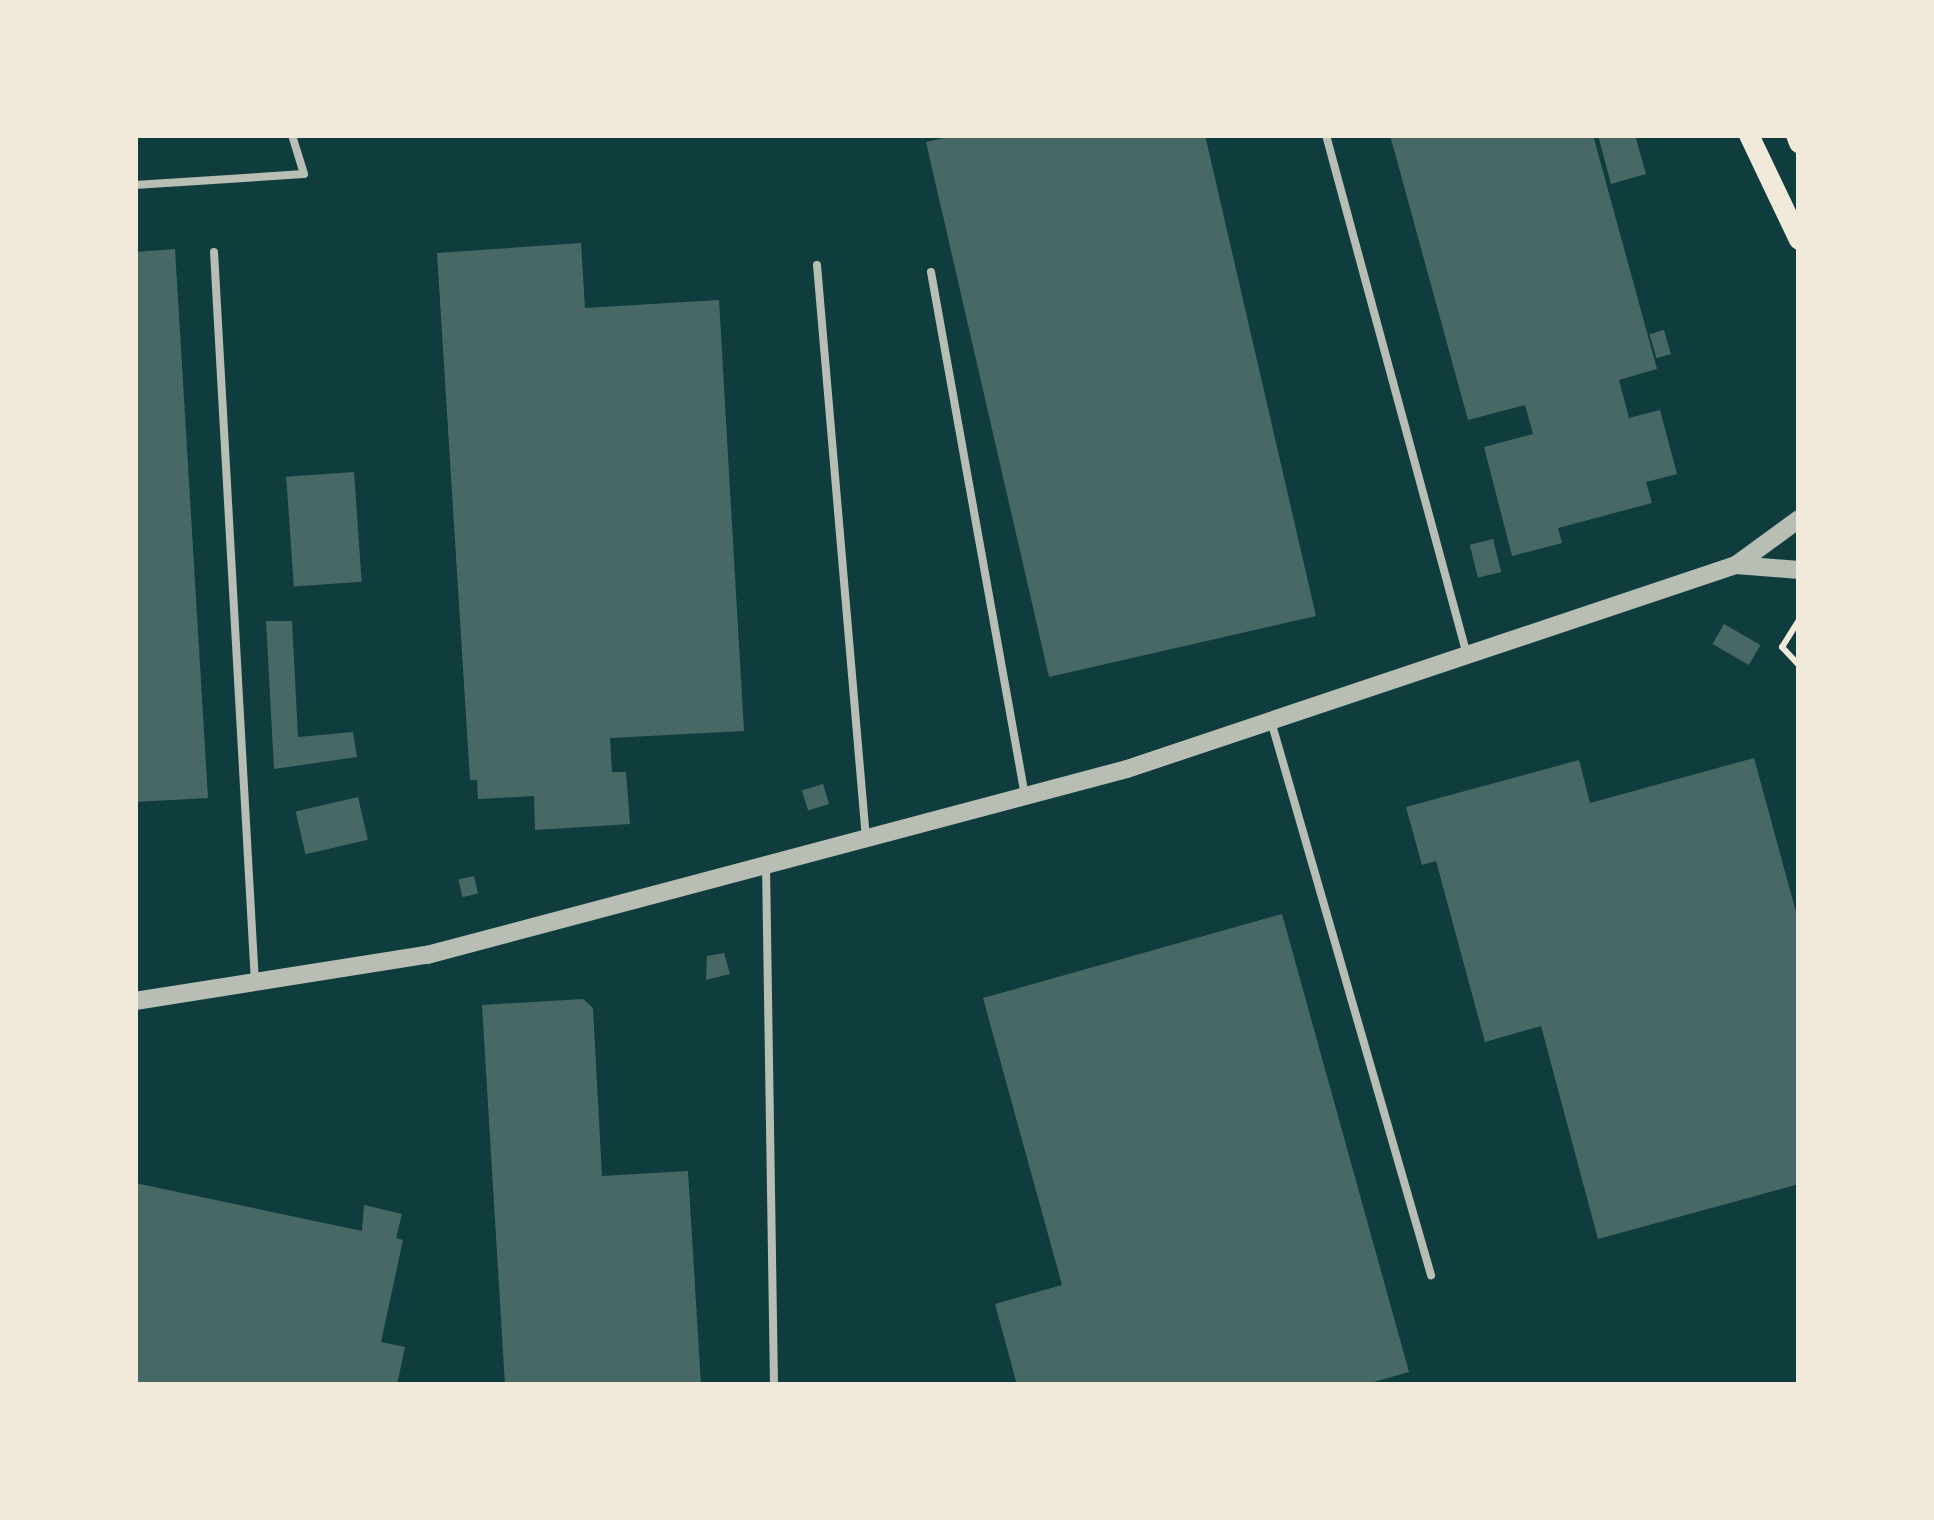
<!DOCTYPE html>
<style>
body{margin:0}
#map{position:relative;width:1934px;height:1520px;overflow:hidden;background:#0f3d3e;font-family:"Sofia Sans Condensed",sans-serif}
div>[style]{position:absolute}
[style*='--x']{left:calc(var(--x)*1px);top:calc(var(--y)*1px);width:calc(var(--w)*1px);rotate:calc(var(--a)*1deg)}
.building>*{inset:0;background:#486865;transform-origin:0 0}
.path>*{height:6px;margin:-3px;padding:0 3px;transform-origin:3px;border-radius:3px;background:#f1e9da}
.service>*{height:8px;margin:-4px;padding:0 4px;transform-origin:4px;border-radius:4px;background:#b8beb3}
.tertiary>*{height:18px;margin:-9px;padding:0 9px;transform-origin:9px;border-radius:9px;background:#b8beb3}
.secondary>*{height:20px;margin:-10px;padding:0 10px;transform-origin:10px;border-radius:10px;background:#f1e9da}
span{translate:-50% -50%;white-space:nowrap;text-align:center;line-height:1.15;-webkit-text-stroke:8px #f1e9da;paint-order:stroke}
.frame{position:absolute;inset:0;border:138px solid #f1e9da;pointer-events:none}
</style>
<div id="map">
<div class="building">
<i style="clip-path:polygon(957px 135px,1205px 135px,1316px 616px,1049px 677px,926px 142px)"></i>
<i style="clip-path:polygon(1390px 135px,1593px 135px,1657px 369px,1619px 380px,1629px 418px,1660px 410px,1677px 474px,1646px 482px,1652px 503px,1558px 528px,1562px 543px,1512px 556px,1484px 447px,1533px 434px,1525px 405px,1468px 420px)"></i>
<i style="clip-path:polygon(1598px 135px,1635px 135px,1646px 174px,1611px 184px)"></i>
<i style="clip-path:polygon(581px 243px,585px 308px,719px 300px,744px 731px,610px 738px,612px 772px,626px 772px,630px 824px,535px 830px,534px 796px,478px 799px,477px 780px,470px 780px,437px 253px)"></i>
<i style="clip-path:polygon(175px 249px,208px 798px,135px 802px,135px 252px)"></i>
<i style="left:1664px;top:330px;width:25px;height:15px;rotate:74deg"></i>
<i style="left:354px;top:472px;width:110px;height:68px;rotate:86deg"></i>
<i style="left:1493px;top:539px;width:34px;height:24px;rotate:76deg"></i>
<i style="clip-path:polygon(266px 621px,292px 621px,298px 737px,353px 732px,357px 757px,274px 769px)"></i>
<i style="left:1724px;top:624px;width:42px;height:23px;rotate:30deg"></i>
<i style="clip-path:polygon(1754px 758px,1799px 923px,1799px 1184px,1598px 1239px,1541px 1026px,1485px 1042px,1436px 861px,1422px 865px,1406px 807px,1579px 760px,1590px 803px)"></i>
<i style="left:823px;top:784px;width:21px;height:22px;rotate:73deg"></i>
<i style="left:358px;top:797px;width:44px;height:64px;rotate:77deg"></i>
<i style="left:474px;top:876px;width:18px;height:16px;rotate:77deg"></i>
<i style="clip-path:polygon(1282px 914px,1409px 1372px,1363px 1385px,1017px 1385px,995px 1304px,1062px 1285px,983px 998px)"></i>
<i style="clip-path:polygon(724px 953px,730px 974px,706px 980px,707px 956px)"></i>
<i style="clip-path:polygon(583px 999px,593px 1008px,602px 1176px,688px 1171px,701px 1385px,505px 1385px,482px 1005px)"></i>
<i style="clip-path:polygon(135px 1183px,362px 1231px,364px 1205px,402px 1214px,396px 1238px,403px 1240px,381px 1342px,405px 1347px,397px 1385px,135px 1385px)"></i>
</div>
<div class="path">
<i style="--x:1799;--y:620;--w:32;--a:122"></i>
<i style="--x:1782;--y:647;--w:25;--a:47"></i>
</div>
<div class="service">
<i style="--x:1326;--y:135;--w:539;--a:74.83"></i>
<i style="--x:135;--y:185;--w:169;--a:-3.7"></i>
<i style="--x:304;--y:174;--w:41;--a:-107.1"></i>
<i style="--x:214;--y:252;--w:731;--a:86.79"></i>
<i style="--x:817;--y:265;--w:576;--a:85.12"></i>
<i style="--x:931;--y:272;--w:532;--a:79.83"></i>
<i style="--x:1271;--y:721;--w:577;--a:73.89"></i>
<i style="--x:766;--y:865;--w:520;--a:89.12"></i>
</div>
<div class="tertiary">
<i style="--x:1736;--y:565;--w:63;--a:4.5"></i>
<i style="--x:135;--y:1001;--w:296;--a:-9"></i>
<i style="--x:427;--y:955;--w:724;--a:-14.88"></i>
<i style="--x:1127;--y:769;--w:642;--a:-18.52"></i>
<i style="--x:1736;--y:565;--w:78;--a:-36.1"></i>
</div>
<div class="secondary">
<i style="--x:1749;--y:135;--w:116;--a:64.5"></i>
<i style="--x:1796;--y:135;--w:9;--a:69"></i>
</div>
<div class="frame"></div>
</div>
